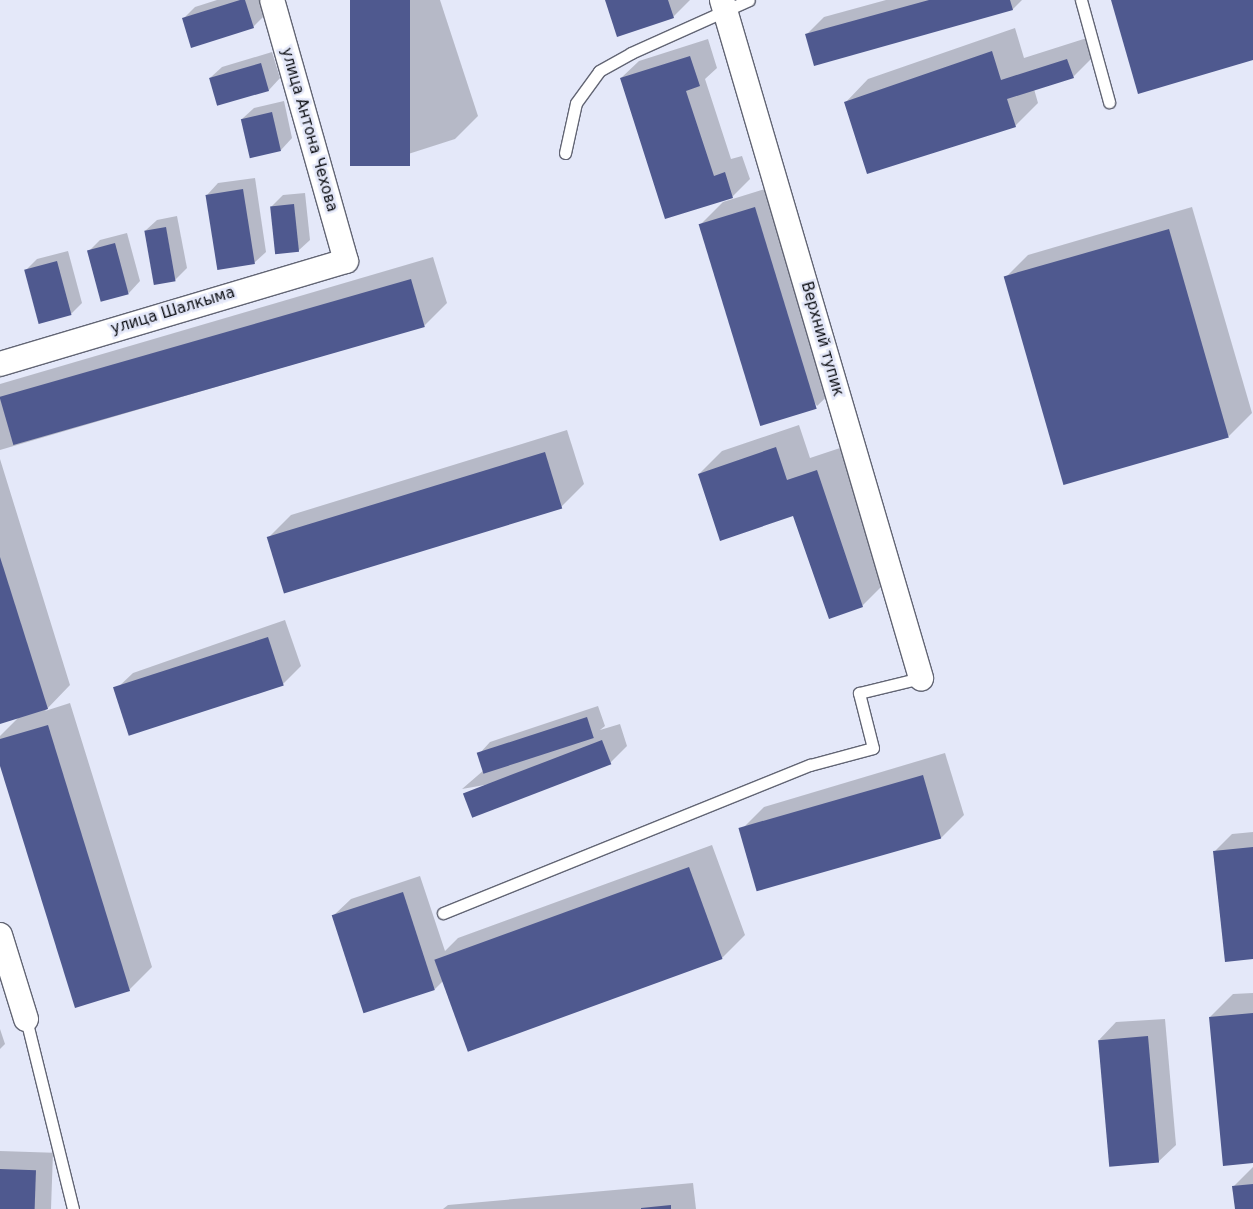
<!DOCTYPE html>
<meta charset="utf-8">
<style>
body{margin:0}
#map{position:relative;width:1253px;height:1209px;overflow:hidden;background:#e4e8f9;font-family:"DejaVu Sans",sans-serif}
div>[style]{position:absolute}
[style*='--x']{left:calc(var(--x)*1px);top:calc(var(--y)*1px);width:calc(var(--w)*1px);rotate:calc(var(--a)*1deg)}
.shadow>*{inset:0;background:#0003;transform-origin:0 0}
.building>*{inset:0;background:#4f598f;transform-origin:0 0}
.roads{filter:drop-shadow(1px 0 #626574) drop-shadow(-1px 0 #626574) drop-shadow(0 1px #626574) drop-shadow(0 -1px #626574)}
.lane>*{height:11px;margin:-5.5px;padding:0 5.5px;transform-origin:5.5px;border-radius:5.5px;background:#fff}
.street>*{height:24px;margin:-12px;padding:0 12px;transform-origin:12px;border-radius:12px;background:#fff}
span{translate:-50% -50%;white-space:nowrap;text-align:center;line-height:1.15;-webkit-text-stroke:5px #e4e8f9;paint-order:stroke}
.street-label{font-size:15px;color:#0b0d12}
</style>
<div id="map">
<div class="shadow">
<i style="clip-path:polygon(217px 0,260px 0,265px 15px,253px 27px,183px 19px,195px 7px)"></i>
<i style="clip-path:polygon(351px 0,440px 0,478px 116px,455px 139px,402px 156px)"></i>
<i style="clip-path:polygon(606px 0,690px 0,673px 17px)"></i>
<i style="clip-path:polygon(886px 0,1022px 0,1013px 9px,806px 35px,824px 17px)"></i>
<i style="clip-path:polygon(1015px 28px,1024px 58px,1090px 37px,1096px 54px,1073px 77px,1034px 89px,1038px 103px,1015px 126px,846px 102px,868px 79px)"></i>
<i style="clip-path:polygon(708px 39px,717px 68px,705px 79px,731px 159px,742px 156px,750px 179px,732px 197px,621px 78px,639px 61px)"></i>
<i style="clip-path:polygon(272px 52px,280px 78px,269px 90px,210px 78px,222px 67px)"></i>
<i style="clip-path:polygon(284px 101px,292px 138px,281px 150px,242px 119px,254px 108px)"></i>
<i style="clip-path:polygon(255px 178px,266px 252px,254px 263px,207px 195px,218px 183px)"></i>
<i style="clip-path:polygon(778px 185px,840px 384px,817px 406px,700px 225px,723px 202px)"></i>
<i style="clip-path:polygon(305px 193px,310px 240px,298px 251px,271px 207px,283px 195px)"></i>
<i style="clip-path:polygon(1192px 207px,1252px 413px,1229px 436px,1005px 278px,1028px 255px)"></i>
<i style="clip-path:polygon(177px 216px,187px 268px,175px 280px,145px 231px,157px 220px)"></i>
<i style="clip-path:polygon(127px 233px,140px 281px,129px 293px,89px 251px,100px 240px)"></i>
<i style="clip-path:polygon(68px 251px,82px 303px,71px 314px,25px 271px,37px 259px)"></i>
<i style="clip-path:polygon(433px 257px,447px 303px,424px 326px,0 450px,0 384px)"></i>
<i style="clip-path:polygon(799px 425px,810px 458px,840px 448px,885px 583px,862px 606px,794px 514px,699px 474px,722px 451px)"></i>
<i style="clip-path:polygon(567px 430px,584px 484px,561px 507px,268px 538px,291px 515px)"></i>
<i style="clip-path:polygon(0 459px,70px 685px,45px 711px,70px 703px,152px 967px,129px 990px,0 761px,0 736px,19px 717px,0 721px)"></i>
<i style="clip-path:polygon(285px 620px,301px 666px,283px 684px,115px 690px,133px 673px)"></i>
<i style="clip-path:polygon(598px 706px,605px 726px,600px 730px,620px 724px,627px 746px,610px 763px,462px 789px,484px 770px,479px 754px,490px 742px)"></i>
<i style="clip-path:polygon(945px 753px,964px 815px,941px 838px,741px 830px,764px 807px)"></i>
<i style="clip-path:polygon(1253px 832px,1253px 957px,1214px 852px,1232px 834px)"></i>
<i style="clip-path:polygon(712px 845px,745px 935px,722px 958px,443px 981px,435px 989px,333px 916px,351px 899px,420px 876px,445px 951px,458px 938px)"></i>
<i style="clip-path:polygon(1253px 993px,1253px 1162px,1210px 1017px,1233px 994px)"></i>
<i style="clip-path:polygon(1165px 1019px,1176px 1145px,1158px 1162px,1099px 1040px,1116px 1022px)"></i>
<i style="clip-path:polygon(0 1029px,5px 1044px,0 1049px)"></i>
<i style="left:0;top:1151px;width:53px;height:58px;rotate:2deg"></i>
<i style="clip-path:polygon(1253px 1167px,1253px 1209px,1236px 1209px,1233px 1187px)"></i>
<i style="clip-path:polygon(693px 1183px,696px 1209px,443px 1209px,448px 1205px)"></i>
</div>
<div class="building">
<i style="clip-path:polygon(240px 0,245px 0,254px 28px,191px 48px,182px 18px)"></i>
<i style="left:350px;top:0;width:60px;height:166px"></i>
<i style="clip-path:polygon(605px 0,668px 0,674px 18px,617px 37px)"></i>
<i style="clip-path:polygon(929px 0,1010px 0,1013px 10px,814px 66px,805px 34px)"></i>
<i style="clip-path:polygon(1111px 0,1253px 0,1253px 60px,1138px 94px)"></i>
<i style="clip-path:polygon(992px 51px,1001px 80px,1067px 59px,1074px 78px,1007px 99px,1016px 127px,867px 174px,844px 102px)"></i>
<i style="clip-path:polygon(690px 56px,700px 86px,686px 91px,714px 176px,725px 172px,733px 198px,665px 219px,620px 78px)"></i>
<i style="left:261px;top:63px;width:29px;height:54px;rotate:74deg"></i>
<i style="left:272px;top:112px;width:40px;height:32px;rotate:77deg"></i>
<i style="left:243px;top:189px;width:76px;height:38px;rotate:81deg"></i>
<i style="left:294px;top:204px;width:48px;height:24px;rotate:84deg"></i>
<i style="left:755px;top:207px;width:211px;height:59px;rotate:73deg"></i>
<i style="left:166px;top:227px;width:55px;height:22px;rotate:80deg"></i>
<i style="left:1169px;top:229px;width:217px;height:172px;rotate:74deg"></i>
<i style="left:115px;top:243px;width:53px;height:29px;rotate:75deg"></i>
<i style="left:57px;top:261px;width:56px;height:34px;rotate:75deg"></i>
<i style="left:411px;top:279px;width:50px;height:428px;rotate:74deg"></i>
<i style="clip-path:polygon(776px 447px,787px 480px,817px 470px,863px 607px,829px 619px,793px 516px,720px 541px,698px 474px)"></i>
<i style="left:545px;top:452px;width:59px;height:291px;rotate:73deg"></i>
<i style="clip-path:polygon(0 557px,48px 709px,0 724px)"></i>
<i style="left:268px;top:637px;width:51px;height:163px;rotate:72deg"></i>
<i style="left:587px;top:717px;width:22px;height:116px;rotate:72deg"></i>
<i style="clip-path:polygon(48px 725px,130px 991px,75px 1008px,0 766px,0 739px)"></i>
<i style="left:602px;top:740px;width:26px;height:149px;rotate:69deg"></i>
<i style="left:923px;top:775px;width:66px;height:192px;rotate:74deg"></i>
<i style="clip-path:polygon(1253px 847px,1253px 959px,1225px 962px,1213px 851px)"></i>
<i style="left:689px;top:867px;width:98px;height:271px;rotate:70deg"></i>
<i style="left:403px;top:892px;width:103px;height:75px;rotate:72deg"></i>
<i style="clip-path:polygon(1253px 1013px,1253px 1163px,1223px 1166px,1209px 1017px)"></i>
<i style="left:1148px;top:1036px;width:127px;height:50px;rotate:85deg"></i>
<i style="left:0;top:1169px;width:36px;height:40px;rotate:2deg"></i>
<i style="clip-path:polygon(1253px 1184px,1253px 1209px,1235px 1209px,1232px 1186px)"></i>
<i style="clip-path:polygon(671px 1205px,671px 1209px,641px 1209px,641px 1208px)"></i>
</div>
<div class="roads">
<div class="lane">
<i style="--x:1081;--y:0;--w:106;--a:74.6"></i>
<i style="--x:565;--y:153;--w:51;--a:-77.6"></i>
<i style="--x:576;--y:103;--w:39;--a:-54"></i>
<i style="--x:599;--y:71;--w:37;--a:-29"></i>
<i style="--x:631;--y:53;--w:129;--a:-24.2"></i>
<i style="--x:443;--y:913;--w:396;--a:-22"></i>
<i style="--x:810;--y:765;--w:65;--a:-15.1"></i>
<i style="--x:873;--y:748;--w:57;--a:-104.3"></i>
<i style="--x:859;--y:693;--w:64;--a:-13.6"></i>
<i style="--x:26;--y:1019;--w:196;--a:76.1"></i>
</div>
<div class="street">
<i style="--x:722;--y:0;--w:707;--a:73.64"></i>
<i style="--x:0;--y:364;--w:361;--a:-16.6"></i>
<i style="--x:346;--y:261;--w:271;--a:-105.8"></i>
<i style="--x:0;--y:935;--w:88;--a:72.8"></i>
</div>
</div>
<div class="street-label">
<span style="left:309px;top:130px;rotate:74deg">улица Антона Чехова</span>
<span style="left:173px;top:311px;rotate:-17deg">улица Шалкыма</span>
<span style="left:822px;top:339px;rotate:74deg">Верхний тупик</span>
</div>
</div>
